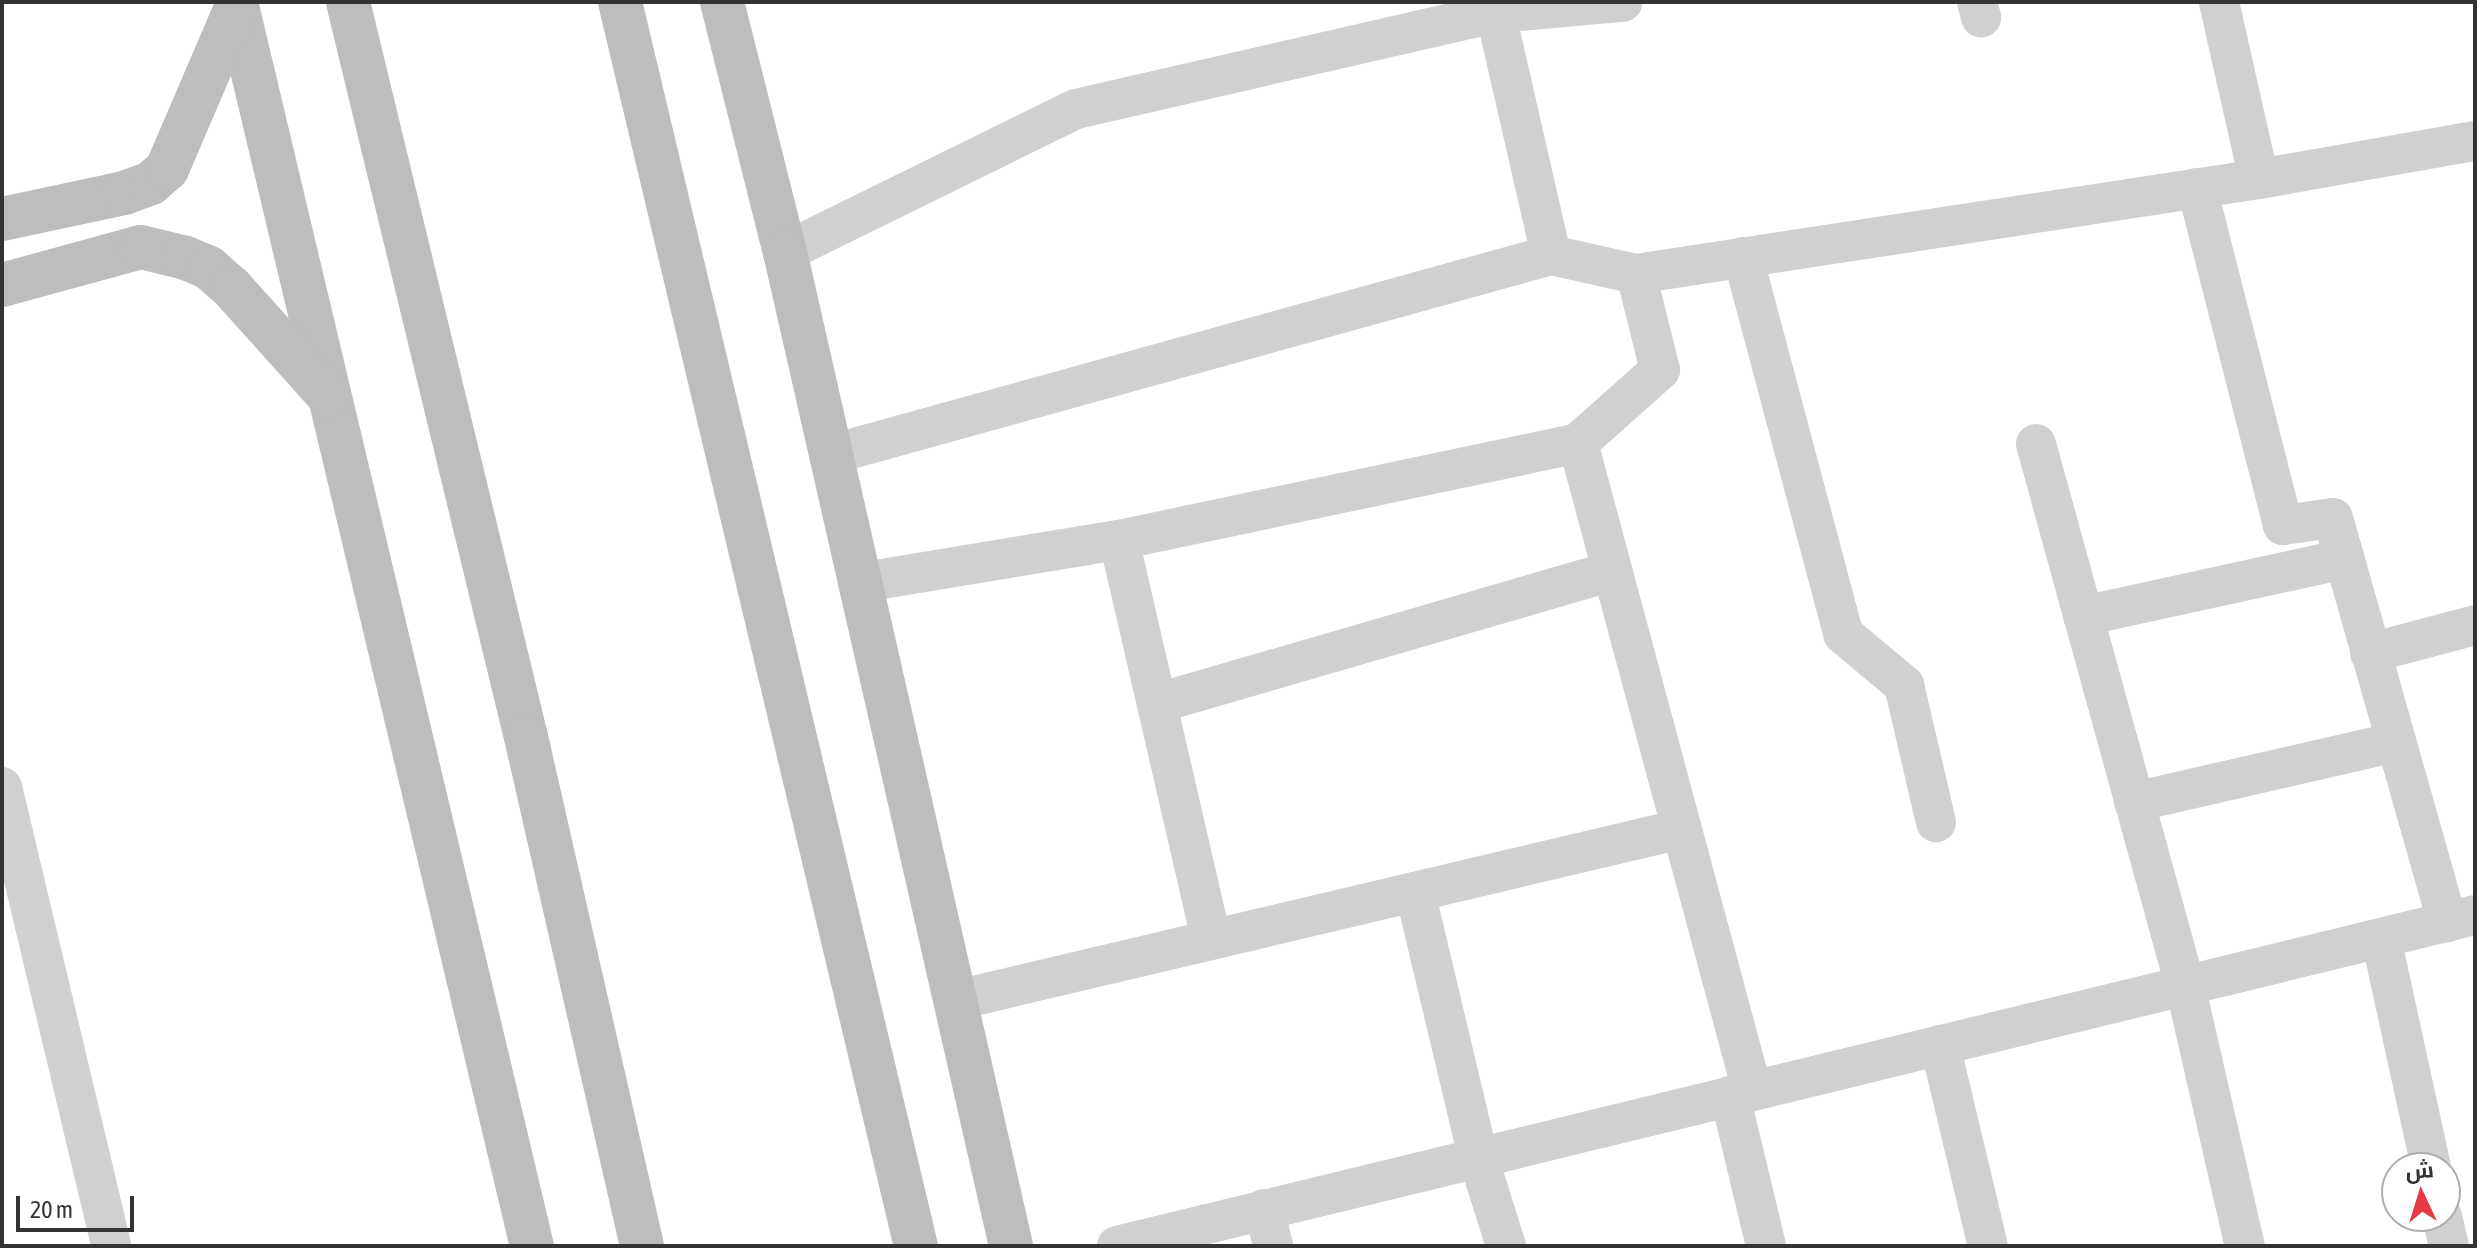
<!DOCTYPE html>
<meta charset="utf-8">
<style>
body{margin:0}
#map{position:relative;width:2477px;height:1248px;overflow:hidden;background:#fff;font-family:"Asap Condensed",Cairo,sans-serif}
div>[style]{position:absolute}
[style*='--x']{left:calc(var(--x)*1px);top:calc(var(--y)*1px);width:calc(var(--w)*1px);rotate:calc(var(--a)*1deg)}
.street>*{height:40px;margin:-20px;padding:0 20px;transform-origin:20px;border-radius:20px;background:#d0d0d0}
.secondary>*{height:44px;margin:-22px;padding:0 22px;transform-origin:22px;border-radius:22px;background:#bdbdbd}
span{translate:-50% -50%;white-space:nowrap;text-align:center;line-height:1.15;-webkit-text-stroke:8px #fff;paint-order:stroke}
.frame{position:absolute;inset:0;border:4px solid #333;pointer-events:none}
.north{position:absolute;left:2381px;top:1152px;width:80px;height:80px;box-sizing:border-box;background:#fff;border:2px solid #adadad;border-radius:50%;rotate:356deg;font-size:22px;font-weight:700;line-height:32px;text-align:center;color:#333}
.north::after{content:'';display:block;margin:auto;width:28px;height:36px;background:#e63946;clip-path:polygon(50% 0,100% 100%,50% 72%,0 100%)}
.scale{position:absolute;left:16px;top:1196px;width:118px;height:36px;box-sizing:border-box;border:4px solid #333;border-top:0;padding-left:10px;font-size:24px;line-height:28px;white-space:nowrap;color:#333;-webkit-text-stroke:6px #fff;paint-order:stroke}
</style>
<div id="map">
<div class="street">
<i style="--x:1977;--y:2;--w:16;--a:75"></i>
<i style="--x:2219;--y:2;--w:181;--a:77.3"></i>
<i style="--x:2197;--y:188;--w:348;--a:75.7"></i>
<i style="--x:2283;--y:525;--w:50;--a:-8"></i>
<i style="--x:2333;--y:518;--w:420;--a:74.2"></i>
<i style="--x:785;--y:252;--w:324;--a:-26.2"></i>
<i style="--x:1076;--y:109;--w:431;--a:-12.9"></i>
<i style="--x:1496;--y:13;--w:127;--a:-5"></i>
<i style="--x:1743;--y:257;--w:390;--a:75.1"></i>
<i style="--x:1843;--y:634;--w:80;--a:39.9"></i>
<i style="--x:1904;--y:685;--w:141;--a:76.9"></i>
<i style="--x:1636;--y:274;--w:630;--a:-8.67"></i>
<i style="--x:2259;--y:179;--w:219;--a:-10"></i>
<i style="--x:1578;--y:443;--w:670;--a:74.95"></i>
<i style="--x:2036;--y:444;--w:561;--a:74.6"></i>
<i style="--x:2185;--y:985;--w:268;--a:77.1"></i>
<i style="--x:829;--y:455;--w:749;--a:-15.48"></i>
<i style="--x:1119;--y:540;--w:410;--a:77"></i>
<i style="--x:858;--y:583;--w:265;--a:-9.4"></i>
<i style="--x:1119;--y:540;--w:469;--a:-11.9"></i>
<i style="--x:1578;--y:443;--w:110;--a:-41.7"></i>
<i style="--x:1660;--y:370;--w:99;--a:-104"></i>
<i style="--x:1636;--y:274;--w:87;--a:-167.4"></i>
<i style="--x:1551;--y:255;--w:260;--a:-102.9"></i>
<i style="--x:2083;--y:616;--w:267;--a:-12.3"></i>
<i style="--x:2370;--y:653;--w:109;--a:-14.9"></i>
<i style="--x:1158;--y:703;--w:473;--a:-16.2"></i>
<i style="--x:2;--y:787;--w:472;--a:76.6"></i>
<i style="--x:2134;--y:802;--w:268;--a:-12.9"></i>
<i style="--x:1415;--y:892;--w:272;--a:76.6"></i>
<i style="--x:1478;--y:1157;--w:93;--a:72.5"></i>
<i style="--x:2381;--y:938;--w:235;--a:77.7"></i>
<i style="--x:957;--y:1000;--w:744;--a:-13.29"></i>
<i style="--x:1940;--y:1045;--w:207;--a:76.6"></i>
<i style="--x:1730;--y:1096;--w:154;--a:76.5"></i>
<i style="--x:1264;--y:1209;--w:38;--a:76"></i>
<i style="--x:2442;--y:1216;--w:31;--a:77"></i>
<i style="--x:1117;--y:1246;--w:1398;--a:-13.7"></i>
</div>
<div class="secondary">
<i style="--x:236;--y:2;--w:1279;--a:76.62"></i>
<i style="--x:348;--y:2;--w:756;--a:76.39"></i>
<i style="--x:526;--y:737;--w:522;--a:77.16"></i>
<i style="--x:620;--y:2;--w:1279;--a:76.62"></i>
<i style="--x:722;--y:2;--w:258;--a:75.9"></i>
<i style="--x:785;--y:252;--w:1019;--a:77.19"></i>
<i style="--x:2;--y:219;--w:125;--a:-12"></i>
<i style="--x:124;--y:193;--w:29;--a:-20"></i>
<i style="--x:151;--y:183;--w:21;--a:-41"></i>
<i style="--x:167;--y:169;--w:177;--a:-66.8"></i>
<i style="--x:2;--y:285;--w:144;--a:-15.3"></i>
<i style="--x:141;--y:247;--w:46;--a:13.7"></i>
<i style="--x:186;--y:258;--w:25;--a:23"></i>
<i style="--x:209;--y:268;--w:29;--a:41"></i>
<i style="--x:231;--y:287;--w:145;--a:48.1"></i>
</div>
<div class="frame"></div>
<div class="north">ش</div>
<div class="scale">20 m</div>
</div>
